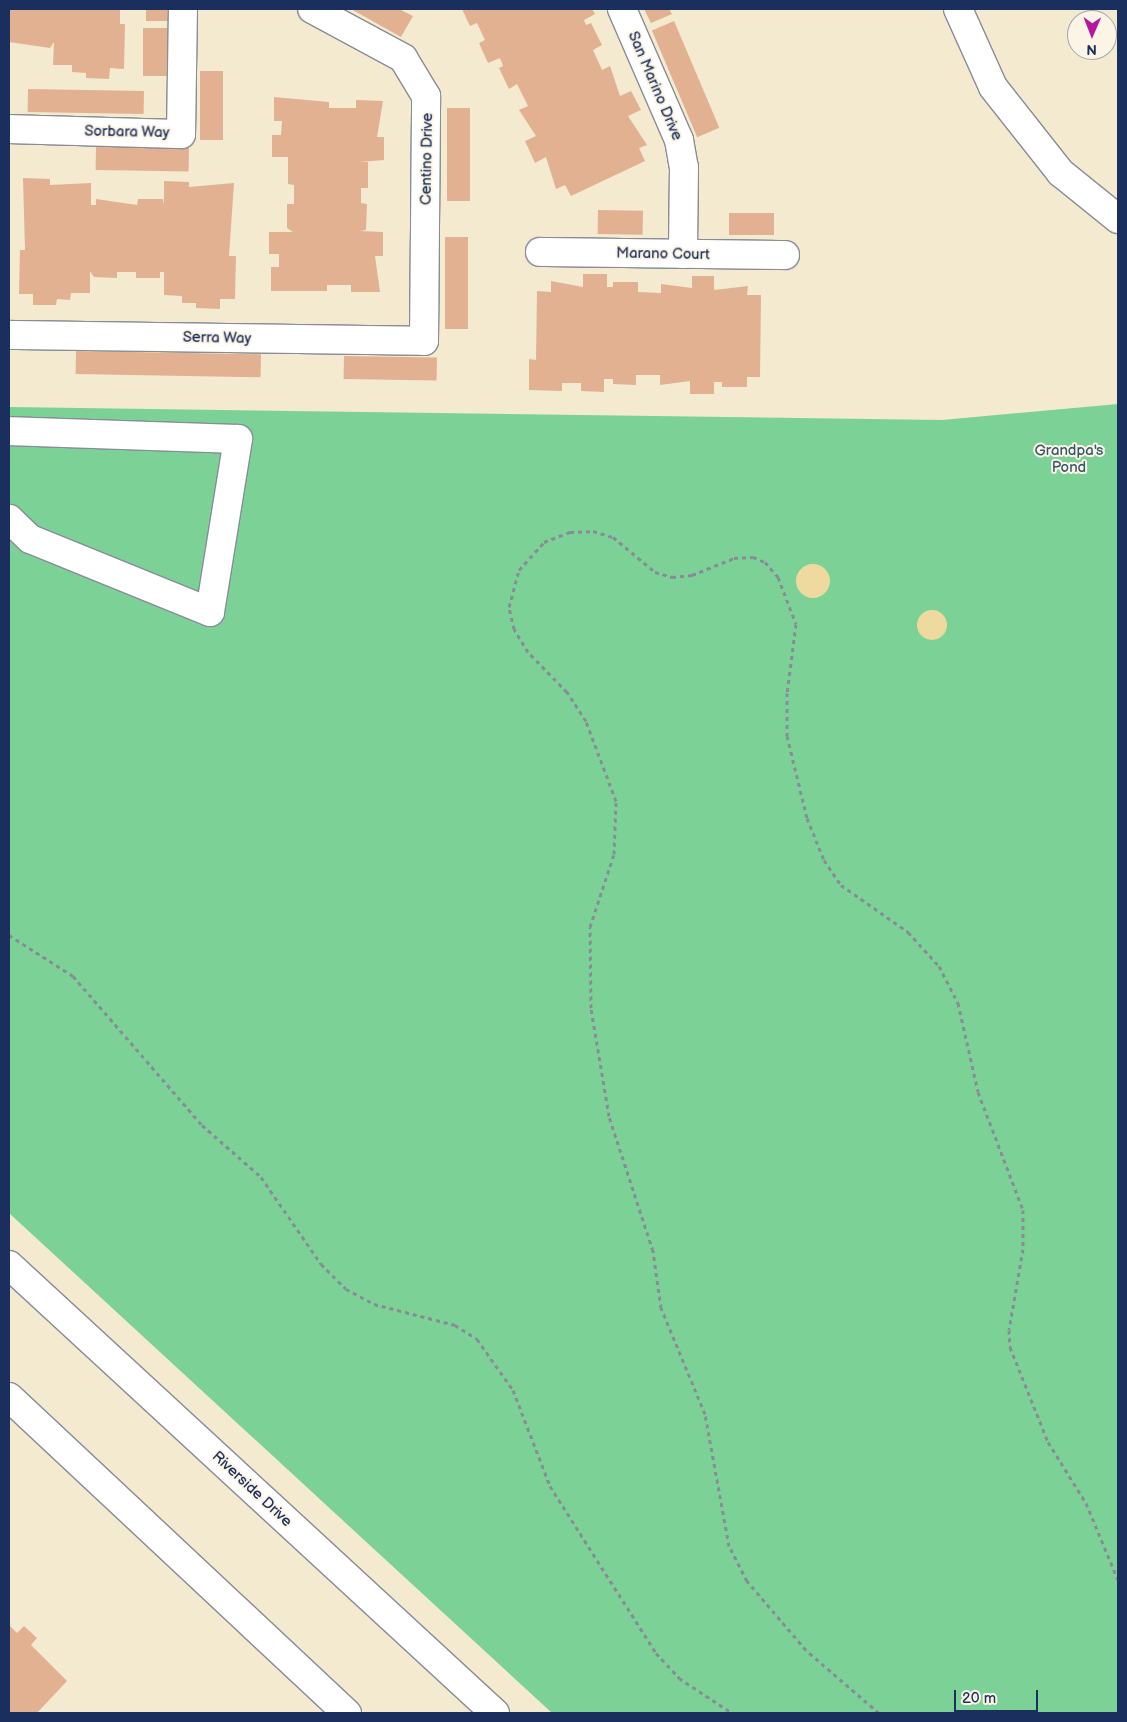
<!DOCTYPE html>
<style>
body{margin:0}
#map{position:relative;width:1127px;height:1722px;overflow:hidden;background:#f3ead0;font-family:"Balsamiq Sans",sans-serif}
div>[style]{position:absolute}
[style*='--x']{left:calc(var(--x)*1px);top:calc(var(--y)*1px);width:calc(var(--w)*1px);rotate:calc(var(--a)*1deg)}
.green>*{inset:0;background:#7cd296}
.sand>*{inset:0;background:#eeda9e}
.round{border-radius:50%}
.building>*{inset:0;background:#e2b191;transform-origin:0 0}
.path>*{height:3px;margin-top:-1.5px;transform-origin:0;background:repeating-linear-gradient(90deg,#878c97 0 4px,transparent 0 8px)}
.roads{filter:drop-shadow(1px 0 #878c97) drop-shadow(-1px 0 #878c97) drop-shadow(0 1px #878c97) drop-shadow(0 -1px #878c97)}
.minor>*{height:28px;margin:-14px;padding:0 14px;transform-origin:14px;border-radius:14px;background:#fff}
span{translate:-50% -50%;white-space:nowrap;text-align:center;line-height:1.15;-webkit-text-stroke:4px #fcf5e5;paint-order:stroke}
.street-label{font-size:15px;color:#1b2f5e}
.park-label{font-size:15px;color:#33586c}
.frame{position:absolute;inset:0;border:10px solid #1b2f5e;pointer-events:none}
.north{position:absolute;left:1067px;top:10px;width:50px;height:50px;box-sizing:border-box;background:#fcf5e5;border:1px solid #a2a6af;border-radius:50%;rotate:181deg;font-size:14px;font-weight:700;line-height:20px;text-align:center;color:#1b2f5e}
.north::after{content:'';display:block;margin:auto;width:18px;height:22px;background:#b5179e;clip-path:polygon(50% 0,100% 100%,50% 72%,0 100%)}
.scale{position:absolute;left:954px;top:1690px;width:84px;height:22px;box-sizing:border-box;border:2px solid #1b2f5e;border-top:0;padding-left:6px;font-size:15px;line-height:18px;white-space:nowrap;color:#1b2f5e;-webkit-text-stroke:4px #fcf5e5;paint-order:stroke}
</style>
<div id="map">
<div class="green">
<i style="clip-path:polygon(1118px 404px,1118px 1713px,552px 1713px,9px 1213px,9px 407px,942px 420px)"></i>
</div>
<div class="sand">
<i class="round" style="left:796px;top:564px;width:34px;height:34px"></i>
<i class="round" style="left:917px;top:610px;width:30px;height:30px"></i>
</div>
<div class="building">
<i style="clip-path:polygon(9px 9px,120px 9px,120px 24px,125px 24px,124px 69px,110px 68px,109px 79px,86px 78px,86px 73px,72px 72px,72px 65px,53px 65px,54px 42px,50px 48px,9px 42px)"></i>
<i style="left:146px;top:9px;width:23px;height:12px"></i>
<i style="clip-path:polygon(351px 9px,399px 9px,413px 16px,401px 37px)"></i>
<i style="clip-path:polygon(462px 9px,592px 9px,595px 14px,584px 20px,586px 25px,591px 23px,602px 45px,593px 50px,602px 70px,610px 66px,620px 96px,631px 91px,641px 110px,628px 116px,647px 145px,639px 148px,645px 161px,571px 196px,565px 185px,556px 189px,546px 157px,535px 163px,525px 141px,536px 136px,519px 110px,528px 106px,517px 84px,509px 89px,499px 68px,503px 66px,500px 58px,488px 63px,479px 43px,485px 40px,477px 23px,470px 26px)"></i>
<i style="clip-path:polygon(644px 9px,669px 9px,672px 14px,651px 23px)"></i>
<i style="left:674px;top:21px;width:116px;height:24px;rotate:67deg"></i>
<i style="left:143px;top:28px;width:24px;height:48px"></i>
<i style="left:200px;top:71px;width:23px;height:69px"></i>
<i style="left:28px;top:89px;width:116px;height:23px;rotate:1deg"></i>
<i style="clip-path:polygon(274px 97px,329px 102px,329px 108px,356px 108px,356px 100px,383px 101px,377px 137px,384px 137px,384px 160px,359px 162px,368px 162px,368px 188px,361px 188px,361px 203px,367px 204px,366px 230px,360px 231px,383px 232px,383px 256px,375px 256px,380px 292px,351px 292px,351px 285px,327px 285px,327px 291px,271px 291px,271px 267px,279px 267px,279px 254px,269px 254px,269px 232px,293px 232px,287px 228px,287px 204px,294px 204px,294px 185px,288px 184px,288px 157px,272px 157px,272px 135px,281px 135px,282px 121px,274px 121px)"></i>
<i style="left:447px;top:108px;width:23px;height:93px"></i>
<i style="left:96px;top:146px;width:93px;height:24px;rotate:1deg"></i>
<i style="clip-path:polygon(23px 178px,50px 179px,50px 185px,91px 183px,91px 205px,96px 205px,96px 199px,137px 205px,138px 199px,163px 199px,164px 205px,164px 181px,189px 182px,189px 187px,234px 183px,229px 256px,236px 256px,235px 299px,220px 299px,220px 309px,196px 308px,196px 303px,182px 303px,182px 296px,164px 295px,164px 272px,160px 272px,160px 278px,136px 278px,136px 272px,117px 272px,117px 278px,94px 277px,90px 271px,90px 293px,71px 293px,70px 300px,57px 299px,56px 305px,33px 305px,33px 294px,19px 294px,20px 250px,25px 250px)"></i>
<i style="left:598px;top:210px;width:45px;height:24px;rotate:1deg"></i>
<i style="left:729px;top:213px;width:45px;height:22px"></i>
<i style="left:445px;top:237px;width:23px;height:92px"></i>
<i style="clip-path:polygon(583px 274px,607px 274px,607px 287px,613px 287px,613px 282px,638px 282px,638px 292px,661px 293px,661px 284px,692px 288px,692px 276px,714px 276px,714px 290px,748px 286px,747px 295px,761px 295px,760px 377px,747px 377px,747px 387px,722px 387px,722px 382px,714px 382px,714px 394px,690px 394px,690px 381px,660px 385px,660px 375px,636px 375px,636px 385px,613px 384px,613px 379px,604px 379px,604px 392px,581px 391px,581px 383px,562px 383px,562px 391px,529px 390px,529px 359px,536px 360px,537px 291px,551px 292px,551px 281px,583px 287px)"></i>
<i style="left:76px;top:351px;width:185px;height:23px;rotate:1deg"></i>
<i style="left:344px;top:356px;width:93px;height:23px;rotate:1deg"></i>
<i style="clip-path:polygon(9px 1625px,17px 1633px,24px 1626px,37px 1638px,31px 1645px,67px 1681px,37px 1713px,9px 1713px)"></i>
</div>
<div class="path">
<i style="--x:9;--y:935;--w:76;--a:32.6"></i>
<i style="--x:73;--y:976;--w:197;--a:49.1"></i>
<i style="--x:202;--y:1125;--w:79;--a:41.4"></i>
<i style="--x:261;--y:1177;--w:106;--a:55.4"></i>
<i style="--x:321;--y:1264;--w:35;--a:45"></i>
<i style="--x:346;--y:1289;--w:32;--a:28"></i>
<i style="--x:374;--y:1304;--w:84;--a:14.5"></i>
<i style="--x:455;--y:1325;--w:26;--a:32"></i>
<i style="--x:477;--y:1339;--w:62;--a:54.8"></i>
<i style="--x:513;--y:1390;--w:103;--a:68.9"></i>
<i style="--x:550;--y:1486;--w:198;--a:57.6"></i>
<i style="--x:656;--y:1653;--w:34;--a:47"></i>
<i style="--x:679;--y:1678;--w:64;--a:33.4"></i>
<i style="--x:879;--y:1713;--w:96;--a:-139.2"></i>
<i style="--x:806;--y:1650;--w:91;--a:-130.5"></i>
<i style="--x:747;--y:1581;--w:39;--a:-117"></i>
<i style="--x:729;--y:1546;--w:134;--a:-100.3"></i>
<i style="--x:705;--y:1414;--w:115;--a:-112.5"></i>
<i style="--x:661;--y:1308;--w:58;--a:-98"></i>
<i style="--x:653;--y:1251;--w:142;--a:-108.1"></i>
<i style="--x:609;--y:1116;--w:109;--a:-99.5"></i>
<i style="--x:591;--y:1008;--w:81;--a:-90.7"></i>
<i style="--x:590;--y:927;--w:77;--a:-71.8"></i>
<i style="--x:614;--y:854;--w:53;--a:-87.8"></i>
<i style="--x:616;--y:801;--w:85;--a:-110.6"></i>
<i style="--x:586;--y:721;--w:35;--a:-123"></i>
<i style="--x:567;--y:692;--w:56;--a:-134.3"></i>
<i style="--x:528;--y:652;--w:27;--a:-121"></i>
<i style="--x:514;--y:629;--w:23;--a:-103"></i>
<i style="--x:509;--y:607;--w:38;--a:-75"></i>
<i style="--x:519;--y:570;--w:38;--a:-48"></i>
<i style="--x:544;--y:542;--w:28;--a:-21"></i>
<i style="--x:570;--y:532;--w:23;--a:-2"></i>
<i style="--x:593;--y:531;--w:21;--a:17"></i>
<i style="--x:613;--y:537;--w:55;--a:39.8"></i>
<i style="--x:655;--y:572;--w:18;--a:16"></i>
<i style="--x:672;--y:577;--w:20;--a:-6"></i>
<i style="--x:692;--y:575;--w:45;--a:-22"></i>
<i style="--x:734;--y:558;--w:19;--a:-3"></i>
<i style="--x:753;--y:557;--w:13;--a:23"></i>
<i style="--x:765;--y:562;--w:20;--a:49"></i>
<i style="--x:778;--y:577;--w:50;--a:69"></i>
<i style="--x:796;--y:624;--w:70;--a:97.4"></i>
<i style="--x:787;--y:693;--w:43;--a:90"></i>
<i style="--x:787;--y:736;--w:84;--a:76.3"></i>
<i style="--x:807;--y:818;--w:45;--a:68"></i>
<i style="--x:824;--y:860;--w:30;--a:56"></i>
<i style="--x:841;--y:885;--w:82;--a:35"></i>
<i style="--x:908;--y:932;--w:46;--a:47.6"></i>
<i style="--x:939;--y:966;--w:42;--a:62.8"></i>
<i style="--x:958;--y:1003;--w:91;--a:77.3"></i>
<i style="--x:978;--y:1092;--w:126;--a:69.1"></i>
<i style="--x:1023;--y:1210;--w:39;--a:90"></i>
<i style="--x:1023;--y:1249;--w:82;--a:99.8"></i>
<i style="--x:1009;--y:1330;--w:17;--a:87"></i>
<i style="--x:1010;--y:1347;--w:102;--a:68.2"></i>
<i style="--x:1048;--y:1442;--w:72;--a:58.1"></i>
<i style="--x:1086;--y:1503;--w:83;--a:67.4"></i>
</div>
<div class="roads">
<div class="minor">
<i style="--x:622;--y:9;--w:143;--a:66.5"></i>
<i style="--x:679;--y:140;--w:27;--a:80"></i>
<i style="--x:684;--y:167;--w:87;--a:90.7"></i>
<i style="--x:958;--y:9;--w:85;--a:65.8"></i>
<i style="--x:993;--y:87;--w:110;--a:51.7"></i>
<i style="--x:1061;--y:173;--w:73;--a:38.9"></i>
<i style="--x:9;--y:129;--w:172;--a:1.7"></i>
<i style="--x:181;--y:134;--w:125;--a:-89.1"></i>
<i style="--x:540;--y:252;--w:245;--a:0.7"></i>
<i style="--x:9;--y:335;--w:415;--a:0.8"></i>
<i style="--x:424;--y:341;--w:245;--a:-89.5"></i>
<i style="--x:426;--y:96;--w:44;--a:-121.2"></i>
<i style="--x:403;--y:58;--w:103;--a:-151.7"></i>
<i style="--x:9;--y:431;--w:229;--a:2"></i>
<i style="--x:238;--y:439;--w:175;--a:99.2"></i>
<i style="--x:210;--y:612;--w:194;--a:-157.9"></i>
<i style="--x:30;--y:539;--w:29;--a:-136"></i>
<i style="--x:9;--y:1265;--w:661;--a:42.67"></i>
<i style="--x:9;--y:1397;--w:463;--a:43.1"></i>
</div>
</div>
<div class="street-label">
<span style="left:655px;top:86px;rotate:67deg">San Marino Drive</span>
<span style="left:127px;top:132px;rotate:1deg">Sorbara Way</span>
<span style="left:427px;top:159px;rotate:-89deg">Centino Drive</span>
<span style="left:663px;top:254px;rotate:1deg">Marano Court</span>
<span style="left:217px;top:338px;rotate:1deg">Serra Way</span>
<span style="left:252px;top:1489px;rotate:43deg">Riverside Drive</span>
</div>
<div class="park-label">
<span style="left:1069px;top:459px">Grandpa's<br>Pond</span>
</div>
<div class="frame"></div>
<div class="north">N</div>
<div class="scale">20 m</div>
</div>
